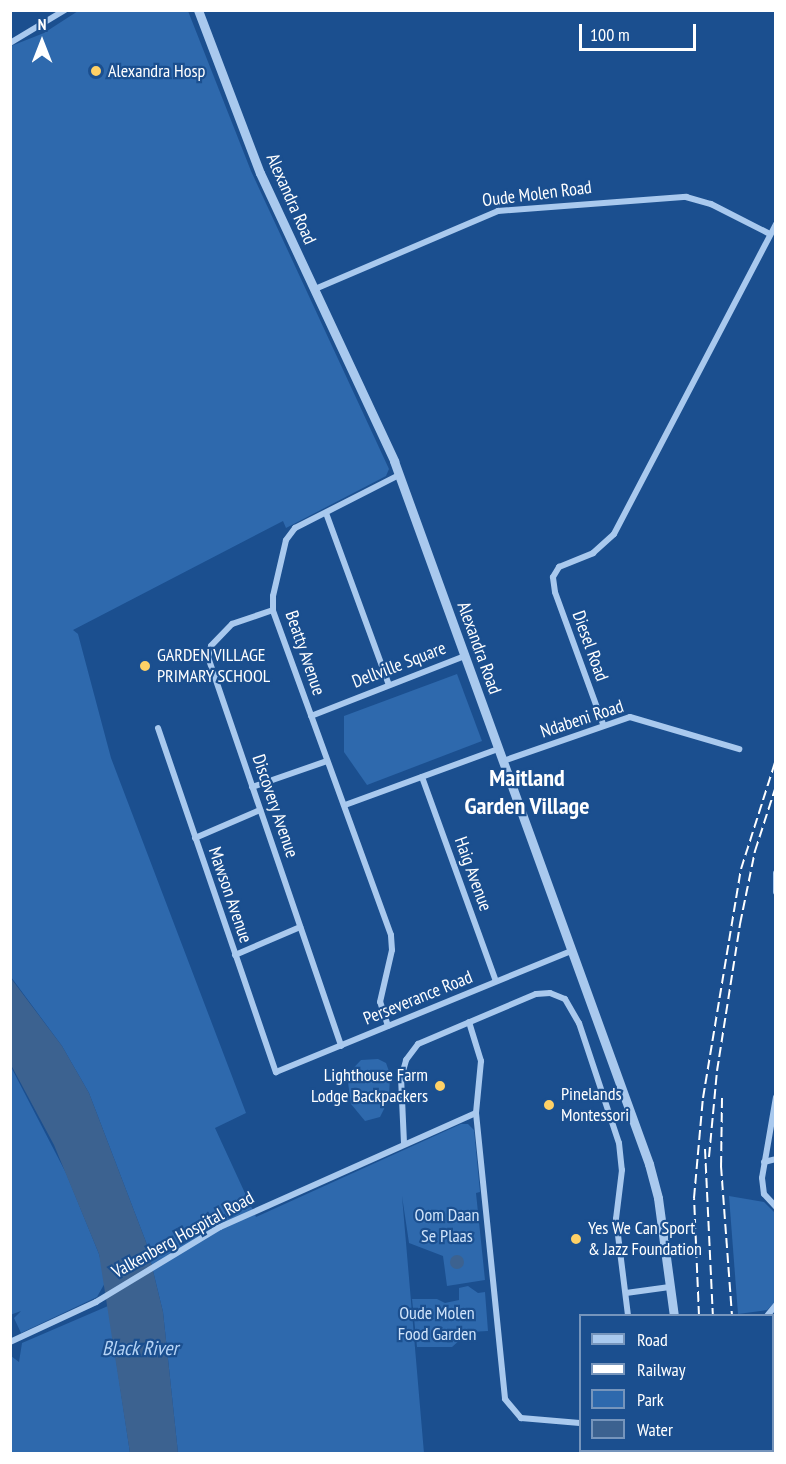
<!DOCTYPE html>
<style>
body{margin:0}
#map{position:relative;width:786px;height:1464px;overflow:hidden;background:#1b4f8f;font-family:"PT Sans Narrow",sans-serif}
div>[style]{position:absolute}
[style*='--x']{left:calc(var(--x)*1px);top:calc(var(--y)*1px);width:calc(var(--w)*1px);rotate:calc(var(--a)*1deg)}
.green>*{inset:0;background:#2e69ad}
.water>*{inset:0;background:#3c6290}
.round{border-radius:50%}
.minor>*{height:6px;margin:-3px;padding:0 3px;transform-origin:3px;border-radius:3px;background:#a9c9ee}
.tertiary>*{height:9px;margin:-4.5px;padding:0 4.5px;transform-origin:4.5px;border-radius:4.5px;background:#a9c9ee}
.rail>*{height:2px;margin-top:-1px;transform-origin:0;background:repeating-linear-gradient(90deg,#fff 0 10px,transparent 0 14.5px)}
.dots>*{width:16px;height:16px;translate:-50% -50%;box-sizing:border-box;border:3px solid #1b4f8f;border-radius:50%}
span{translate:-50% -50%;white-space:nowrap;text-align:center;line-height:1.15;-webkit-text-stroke:4.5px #1b4f8f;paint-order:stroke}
.poi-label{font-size:18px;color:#fff}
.left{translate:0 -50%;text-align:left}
.right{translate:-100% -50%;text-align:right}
.street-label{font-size:18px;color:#fff}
.park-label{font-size:18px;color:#cfe3fa}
.water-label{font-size:20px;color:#b5d3f5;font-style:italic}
.district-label{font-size:24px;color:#fff;font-weight:700}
.frame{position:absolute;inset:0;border:12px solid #fff;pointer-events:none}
.legend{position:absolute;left:579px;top:1314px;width:195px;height:138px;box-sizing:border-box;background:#1b4f8f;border:2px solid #7695bc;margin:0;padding:8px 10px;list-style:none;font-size:18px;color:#fff}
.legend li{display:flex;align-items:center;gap:12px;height:30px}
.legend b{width:30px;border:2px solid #7695bc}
.north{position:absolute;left:12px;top:12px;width:60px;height:60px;-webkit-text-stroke:4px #1b4f8f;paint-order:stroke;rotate:0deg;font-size:16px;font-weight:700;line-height:24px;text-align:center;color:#fff}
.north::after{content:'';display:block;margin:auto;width:21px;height:27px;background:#fff;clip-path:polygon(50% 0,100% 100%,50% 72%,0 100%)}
.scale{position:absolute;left:579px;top:24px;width:117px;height:27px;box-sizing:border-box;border:3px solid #fff;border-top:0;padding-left:8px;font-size:18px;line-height:21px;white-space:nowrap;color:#fff;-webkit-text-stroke:4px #1b4f8f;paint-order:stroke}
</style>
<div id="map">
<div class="green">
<i style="clip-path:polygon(78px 11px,188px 11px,251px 171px,389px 469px,386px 476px,286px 528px,283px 521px,73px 630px,78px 634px,111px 758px,246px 1113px,215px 1128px,256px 1217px,461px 1124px,468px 1124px,474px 1130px,480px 1192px,476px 1193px,485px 1280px,447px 1286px,443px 1256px,409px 1243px,402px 1196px,424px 1453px,178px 1453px,163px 1312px,146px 1242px,89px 1093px,62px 1046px,11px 977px,11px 46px,44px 33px)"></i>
<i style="clip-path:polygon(457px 674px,482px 741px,367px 785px,344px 752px,344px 716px)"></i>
<i style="clip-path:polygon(378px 1059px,386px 1063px,390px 1074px,389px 1099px,380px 1117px,365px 1121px,351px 1104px,347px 1075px,361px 1060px)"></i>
<i style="clip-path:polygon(10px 1065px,66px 1173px,99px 1254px,106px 1281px,97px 1297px,21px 1333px,14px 1318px,21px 1311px,10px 1315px)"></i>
<i style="clip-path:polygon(729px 1196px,764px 1202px,775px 1213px,775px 1302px,767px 1310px,738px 1314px)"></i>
<i style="clip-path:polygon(468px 1286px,478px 1293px,485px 1292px,488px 1331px,469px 1332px,452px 1347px,417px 1347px,412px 1299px,437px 1299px,445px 1303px,459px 1300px,459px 1288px)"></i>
<i style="clip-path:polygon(108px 1306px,130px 1453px,11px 1453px,11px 1356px,19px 1362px,22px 1343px)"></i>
</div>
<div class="water">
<i style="clip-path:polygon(10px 977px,62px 1046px,89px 1093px,146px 1242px,163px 1312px,178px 1453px,130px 1453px,99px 1254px,54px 1145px,11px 1065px)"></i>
<i class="round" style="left:450px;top:1255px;width:14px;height:14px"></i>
</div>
<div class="minor">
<i style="--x:10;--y:43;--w:64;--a:-31"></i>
<i style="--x:315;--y:289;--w:199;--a:-23.1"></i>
<i style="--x:498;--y:211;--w:189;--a:-4.3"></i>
<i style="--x:686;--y:197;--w:26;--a:16"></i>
<i style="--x:711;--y:204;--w:66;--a:27"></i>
<i style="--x:326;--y:513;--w:183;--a:69.9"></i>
<i style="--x:273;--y:610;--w:43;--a:161.1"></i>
<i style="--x:232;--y:624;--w:30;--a:134"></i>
<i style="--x:211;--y:646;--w:11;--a:105"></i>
<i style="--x:208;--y:657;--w:411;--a:71.1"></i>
<i style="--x:311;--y:716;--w:165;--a:-21.3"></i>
<i style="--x:603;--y:724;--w:140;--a:-110"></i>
<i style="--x:555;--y:592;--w:15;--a:-98"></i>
<i style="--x:553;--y:577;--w:12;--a:-59"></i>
<i style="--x:559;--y:567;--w:37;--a:-22"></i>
<i style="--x:593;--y:553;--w:28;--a:-42"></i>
<i style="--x:614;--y:534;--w:350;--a:-62.4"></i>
<i style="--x:158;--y:728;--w:364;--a:71.1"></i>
<i style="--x:276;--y:1072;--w:319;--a:-22.3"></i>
<i style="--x:503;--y:761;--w:134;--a:-19.1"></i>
<i style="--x:630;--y:717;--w:114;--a:16.4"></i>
<i style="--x:422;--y:777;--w:217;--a:70.1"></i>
<i style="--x:252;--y:787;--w:79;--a:-19.1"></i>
<i style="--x:345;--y:805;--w:163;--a:-20.1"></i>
<i style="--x:195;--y:838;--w:71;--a:-23.3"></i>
<i style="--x:776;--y:873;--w:19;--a:90"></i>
<i style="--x:235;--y:955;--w:71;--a:-23.3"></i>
<i style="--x:469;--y:1022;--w:41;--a:72.9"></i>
<i style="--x:481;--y:1061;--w:52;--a:95.5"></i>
<i style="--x:476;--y:1113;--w:287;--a:84.2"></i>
<i style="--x:505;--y:1399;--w:25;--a:50"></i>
<i style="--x:521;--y:1418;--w:59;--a:4.8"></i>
<i style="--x:388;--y:1026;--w:25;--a:-108"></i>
<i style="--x:380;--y:1002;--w:53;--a:-77"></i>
<i style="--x:392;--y:950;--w:15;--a:-94"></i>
<i style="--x:391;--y:935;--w:346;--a:-110"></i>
<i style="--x:273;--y:610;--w:14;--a:-90"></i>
<i style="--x:273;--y:596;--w:57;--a:-76.9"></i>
<i style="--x:286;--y:540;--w:15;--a:-53"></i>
<i style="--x:295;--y:528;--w:117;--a:-27"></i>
<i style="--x:776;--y:1097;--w:82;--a:99.8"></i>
<i style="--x:762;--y:1178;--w:16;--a:83"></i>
<i style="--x:764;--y:1194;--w:18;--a:47"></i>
<i style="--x:404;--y:1143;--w:65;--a:-92.6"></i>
<i style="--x:401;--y:1078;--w:19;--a:-74"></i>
<i style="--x:406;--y:1060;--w:20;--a:-53"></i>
<i style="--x:418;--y:1044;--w:128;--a:-23"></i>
<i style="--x:536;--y:994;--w:14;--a:-4"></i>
<i style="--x:550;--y:993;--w:16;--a:22"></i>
<i style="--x:565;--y:999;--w:28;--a:60"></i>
<i style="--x:579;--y:1023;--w:126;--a:71.6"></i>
<i style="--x:619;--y:1143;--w:27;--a:84"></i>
<i style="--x:622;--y:1170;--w:49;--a:97"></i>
<i style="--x:616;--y:1219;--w:98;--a:82.9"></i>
<i style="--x:764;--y:1162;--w:12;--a:-14"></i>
<i style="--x:626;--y:1293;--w:44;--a:-7.8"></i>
<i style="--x:767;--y:1316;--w:14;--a:-51"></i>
<i style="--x:772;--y:1327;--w:5;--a:-37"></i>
<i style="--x:10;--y:1342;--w:95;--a:-24.9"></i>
<i style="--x:96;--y:1302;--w:145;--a:-31.2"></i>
<i style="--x:220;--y:1227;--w:280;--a:-24"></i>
<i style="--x:772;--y:1399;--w:4;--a:0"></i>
<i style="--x:772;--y:1416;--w:4;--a:0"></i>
<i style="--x:772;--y:1421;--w:33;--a:85"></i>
<i style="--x:582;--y:1450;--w:4;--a:90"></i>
</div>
<div class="tertiary">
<i style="--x:198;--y:10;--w:174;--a:69.2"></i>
<i style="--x:260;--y:173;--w:318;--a:65"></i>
<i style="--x:394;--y:461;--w:748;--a:70.06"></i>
<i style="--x:649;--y:1164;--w:35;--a:75"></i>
<i style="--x:658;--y:1198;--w:119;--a:82.3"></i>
<i style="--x:693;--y:1450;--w:4;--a:90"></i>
</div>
<div class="rail">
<i style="--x:722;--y:1098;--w:68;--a:90.8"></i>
<i style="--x:721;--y:1166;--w:150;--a:85.8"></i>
<i style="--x:705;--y:1149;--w:167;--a:87.3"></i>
<i style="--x:709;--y:1157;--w:86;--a:-84.7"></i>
<i style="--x:717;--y:1071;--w:149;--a:-81.1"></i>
<i style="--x:740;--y:924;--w:75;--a:-78.4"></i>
<i style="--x:755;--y:851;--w:68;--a:-72.1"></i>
<i style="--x:699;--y:1316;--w:118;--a:-92.4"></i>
<i style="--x:694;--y:1198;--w:100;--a:-84.9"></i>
<i style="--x:703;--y:1098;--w:232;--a:-80.6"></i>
<i style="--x:741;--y:869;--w:115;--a:-72.3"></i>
<i style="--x:710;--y:1450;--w:4;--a:90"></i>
<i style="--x:728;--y:1450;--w:4;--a:90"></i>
<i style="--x:741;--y:1450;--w:4;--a:90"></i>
</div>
<div class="dots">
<i style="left:96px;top:71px;background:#ffd166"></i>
<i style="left:145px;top:666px;background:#ffd166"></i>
<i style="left:440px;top:1086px;background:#ffd166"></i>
<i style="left:549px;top:1105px;background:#ffd166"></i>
<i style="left:576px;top:1239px;background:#ffd166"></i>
</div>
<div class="poi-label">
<span class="left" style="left:108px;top:71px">Alexandra Hosp</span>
<span class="left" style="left:157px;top:666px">GARDEN VILLAGE<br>PRIMARY SCHOOL</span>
<span class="right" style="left:428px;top:1086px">Lighthouse Farm<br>Lodge Backpackers</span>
<span class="left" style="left:561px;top:1105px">Pinelands<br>Montessori</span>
<span class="left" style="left:588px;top:1239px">Yes We Can Sport<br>&amp; Jazz Foundation</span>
</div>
<div class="street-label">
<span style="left:537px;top:194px;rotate:-7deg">Oude Molen Road</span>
<span style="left:291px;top:199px;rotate:66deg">Alexandra Road</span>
<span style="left:590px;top:646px;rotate:70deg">Diesel Road</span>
<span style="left:479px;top:648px;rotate:70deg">Alexandra Road</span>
<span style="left:305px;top:653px;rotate:71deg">Beatty Avenue</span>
<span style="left:399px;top:665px;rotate:-21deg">Dellville Square</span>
<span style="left:582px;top:719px;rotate:-18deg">Ndabeni Road</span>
<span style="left:275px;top:806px;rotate:71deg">Discovery Avenue</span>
<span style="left:473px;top:874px;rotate:70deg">Haig Avenue</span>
<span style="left:230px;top:895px;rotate:71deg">Mawson Avenue</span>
<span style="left:418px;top:998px;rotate:-22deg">Perseverance Road</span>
<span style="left:183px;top:1235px;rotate:-29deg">Valkenberg Hospital Road</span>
</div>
<div class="park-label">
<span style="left:447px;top:1226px">Oom Daan<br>Se Plaas</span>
<span style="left:437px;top:1324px">Oude Molen<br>Food Garden</span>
</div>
<div class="water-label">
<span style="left:140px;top:1348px">Black River</span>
</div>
<div class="district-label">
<span style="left:527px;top:792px">Maitland<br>Garden Village</span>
</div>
<div class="frame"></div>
<ul class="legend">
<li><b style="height:8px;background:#a9c9ee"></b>Road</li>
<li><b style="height:8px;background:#fff"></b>Railway</li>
<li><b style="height:16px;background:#2e69ad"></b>Park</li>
<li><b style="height:16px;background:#3c6290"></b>Water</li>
</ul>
<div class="north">N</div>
<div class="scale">100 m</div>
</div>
